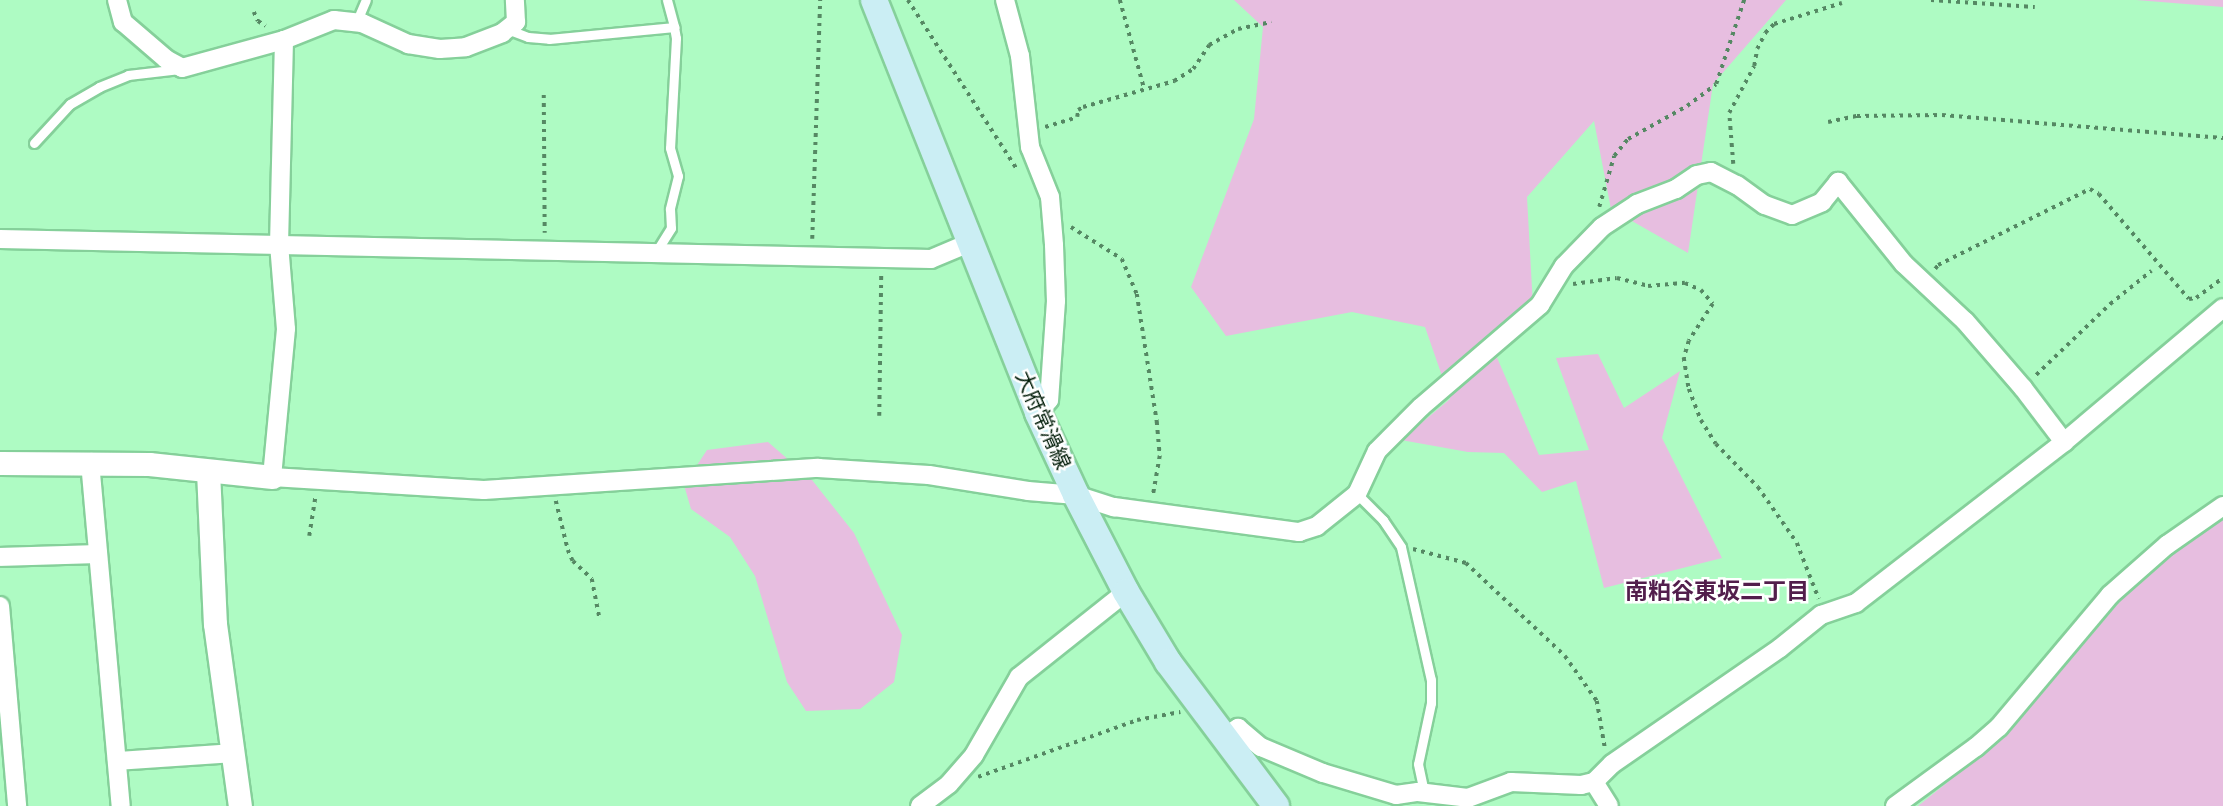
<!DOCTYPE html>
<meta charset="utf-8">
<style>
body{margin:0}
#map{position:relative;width:2223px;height:806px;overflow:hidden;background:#aefbc3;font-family:Arial,"Noto Sans JP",sans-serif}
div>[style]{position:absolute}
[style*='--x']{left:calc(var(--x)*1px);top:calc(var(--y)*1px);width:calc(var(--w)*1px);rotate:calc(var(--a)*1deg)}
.green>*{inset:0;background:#e7bee0}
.path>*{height:3.5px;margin-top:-1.75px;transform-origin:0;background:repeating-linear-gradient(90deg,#558863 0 3.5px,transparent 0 8.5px)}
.roads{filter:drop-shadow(2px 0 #85d09a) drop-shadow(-2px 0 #85d09a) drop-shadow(0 2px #85d09a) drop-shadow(0 -2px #85d09a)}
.service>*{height:9px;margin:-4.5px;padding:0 4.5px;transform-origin:4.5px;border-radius:4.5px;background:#fff}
.minor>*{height:18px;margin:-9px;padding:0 9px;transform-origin:9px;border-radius:9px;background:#fff}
.tertiary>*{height:23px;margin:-11.5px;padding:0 11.5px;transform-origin:11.5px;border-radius:11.5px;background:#fff}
.secondary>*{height:26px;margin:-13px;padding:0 13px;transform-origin:13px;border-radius:13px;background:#cbeef4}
span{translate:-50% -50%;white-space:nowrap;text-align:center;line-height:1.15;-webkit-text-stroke:5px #fff;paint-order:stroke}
.street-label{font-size:21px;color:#001c08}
.neighbourhood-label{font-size:23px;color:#521e4c;font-weight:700}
</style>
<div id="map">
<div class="green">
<i style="clip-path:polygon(1234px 0,1786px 0,1713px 84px,1688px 253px,1611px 209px,1594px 121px,1527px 197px,1533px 307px,1489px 339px,1539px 455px,1589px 450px,1556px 358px,1598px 354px,1624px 408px,1680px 371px,1662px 438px,1722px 558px,1604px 588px,1576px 481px,1542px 492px,1504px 453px,1468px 452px,1401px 440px,1450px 399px,1425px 327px,1352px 312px,1226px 336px,1191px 287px,1254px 119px,1263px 27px)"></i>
<i style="clip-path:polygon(2136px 0,2223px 0,2223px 7px)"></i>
<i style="clip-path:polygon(768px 442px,812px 480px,854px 533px,902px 635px,894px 682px,860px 709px,806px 711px,787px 682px,755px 576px,730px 537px,691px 509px,684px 485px,707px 450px)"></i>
<i style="clip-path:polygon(2223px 514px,2223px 806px,1918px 806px,2001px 739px,2148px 569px)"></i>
</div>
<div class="path">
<i style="--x:908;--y:0;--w:201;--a:57.2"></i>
<i style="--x:1120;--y:0;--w:91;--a:74.7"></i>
<i style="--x:1931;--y:0;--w:104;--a:3.9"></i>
<i style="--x:254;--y:12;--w:10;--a:66"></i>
<i style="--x:258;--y:21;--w:9;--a:32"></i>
<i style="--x:544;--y:95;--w:138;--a:89.6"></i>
<i style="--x:1828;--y:122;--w:30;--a:-12"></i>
<i style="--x:1857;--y:116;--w:85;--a:-0.7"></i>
<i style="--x:1942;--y:115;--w:282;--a:4.7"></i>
<i style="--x:1045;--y:127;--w:34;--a:-17"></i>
<i style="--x:1077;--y:117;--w:7;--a:-82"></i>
<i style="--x:1078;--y:110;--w:6;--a:-31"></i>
<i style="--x:1083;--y:107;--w:95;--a:-15.9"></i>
<i style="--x:1174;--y:81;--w:22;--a:-32"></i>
<i style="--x:1193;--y:69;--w:29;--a:-56"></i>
<i style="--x:1209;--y:45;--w:33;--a:-29"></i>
<i style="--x:1238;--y:29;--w:34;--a:-12"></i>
<i style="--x:1733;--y:164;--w:51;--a:-94.5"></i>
<i style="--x:1729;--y:113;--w:53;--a:-62"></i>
<i style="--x:1754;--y:66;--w:17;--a:-80"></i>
<i style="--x:1757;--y:49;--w:18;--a:-63"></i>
<i style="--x:1765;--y:33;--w:13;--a:-45"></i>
<i style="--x:1774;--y:24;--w:71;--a:-17.2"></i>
<i style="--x:1599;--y:207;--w:53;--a:-73.6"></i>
<i style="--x:1614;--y:156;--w:22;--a:-51"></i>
<i style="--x:1628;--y:139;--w:68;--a:-29.2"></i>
<i style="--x:1687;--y:106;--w:36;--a:-37"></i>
<i style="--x:1716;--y:84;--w:89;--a:-71.6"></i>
<i style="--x:1071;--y:227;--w:60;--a:32.1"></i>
<i style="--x:1122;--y:259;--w:38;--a:67"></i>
<i style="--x:1137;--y:294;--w:130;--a:81.1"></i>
<i style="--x:1157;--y:422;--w:34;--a:85"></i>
<i style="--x:1160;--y:456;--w:41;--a:99.9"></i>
<i style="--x:812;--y:239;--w:239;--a:-88.1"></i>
<i style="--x:1935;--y:269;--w:5;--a:-53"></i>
<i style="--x:1938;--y:265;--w:170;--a:-26.6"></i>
<i style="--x:2090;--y:189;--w:10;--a:29"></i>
<i style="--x:2099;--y:194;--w:138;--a:49.4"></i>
<i style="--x:2189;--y:299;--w:7;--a:-8"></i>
<i style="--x:2196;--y:298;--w:34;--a:-37"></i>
<i style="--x:1573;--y:284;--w:44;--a:-7.8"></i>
<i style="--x:1617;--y:278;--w:32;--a:14"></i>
<i style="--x:1648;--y:286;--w:37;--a:-5"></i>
<i style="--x:1685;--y:283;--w:17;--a:24"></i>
<i style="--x:1701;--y:290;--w:18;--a:49"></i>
<i style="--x:1713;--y:304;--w:44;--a:123"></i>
<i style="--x:1689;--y:341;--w:18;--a:106"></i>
<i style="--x:1684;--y:358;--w:31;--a:81"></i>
<i style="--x:1689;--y:389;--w:33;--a:69"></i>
<i style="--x:1701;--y:420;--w:28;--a:58"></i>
<i style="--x:1716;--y:444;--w:60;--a:45.7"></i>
<i style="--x:1758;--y:487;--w:68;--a:55.1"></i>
<i style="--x:1797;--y:543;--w:60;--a:68.6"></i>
<i style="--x:2036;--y:375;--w:103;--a:-43.8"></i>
<i style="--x:2110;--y:304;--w:53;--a:-38.8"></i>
<i style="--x:879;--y:416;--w:141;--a:-89.2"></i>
<i style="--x:556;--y:501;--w:50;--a:76.2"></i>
<i style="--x:568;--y:550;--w:12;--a:66"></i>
<i style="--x:573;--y:561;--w:26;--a:43"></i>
<i style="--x:592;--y:579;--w:42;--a:79"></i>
<i style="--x:309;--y:536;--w:39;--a:-81"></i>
<i style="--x:1413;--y:549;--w:55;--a:14.8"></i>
<i style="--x:1466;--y:563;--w:136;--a:43.2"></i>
<i style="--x:1565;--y:656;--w:55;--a:54.6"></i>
<i style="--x:1597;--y:701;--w:48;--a:80.3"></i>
<i style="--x:978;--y:777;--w:169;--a:-19.7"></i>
<i style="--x:1137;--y:720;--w:44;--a:-10.5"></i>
</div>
<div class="roads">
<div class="service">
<i style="--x:667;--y:0;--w:28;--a:75"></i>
<i style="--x:356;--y:23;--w:25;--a:-67"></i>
<i style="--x:507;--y:29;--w:22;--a:21"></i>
<i style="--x:528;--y:37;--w:21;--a:5"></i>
<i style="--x:549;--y:39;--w:126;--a:-5.5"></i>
<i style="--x:674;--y:27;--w:11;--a:80"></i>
<i style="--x:676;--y:38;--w:110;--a:93.1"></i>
<i style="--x:670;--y:148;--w:29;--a:74"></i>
<i style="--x:678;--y:176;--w:34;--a:104"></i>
<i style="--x:670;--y:209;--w:19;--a:87"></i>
<i style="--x:671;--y:228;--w:22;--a:122"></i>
<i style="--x:659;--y:247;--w:7;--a:90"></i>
<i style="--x:34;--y:143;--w:53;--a:-47.3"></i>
<i style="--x:70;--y:104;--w:34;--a:-30"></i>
<i style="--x:99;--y:87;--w:31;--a:-22"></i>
<i style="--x:128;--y:75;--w:52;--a:-6.6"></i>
<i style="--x:1357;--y:494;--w:37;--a:45"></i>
<i style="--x:1383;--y:520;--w:32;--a:56"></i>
<i style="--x:1401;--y:547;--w:136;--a:77.3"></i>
<i style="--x:1431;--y:680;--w:23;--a:90"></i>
<i style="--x:1431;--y:703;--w:62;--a:102"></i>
<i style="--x:1418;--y:764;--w:30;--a:78"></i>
</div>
<div class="minor">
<i style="--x:117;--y:0;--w:23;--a:75"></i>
<i style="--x:123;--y:22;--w:57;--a:40.7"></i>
<i style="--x:166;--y:59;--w:18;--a:29"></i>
<i style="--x:182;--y:68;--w:106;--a:-15.4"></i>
<i style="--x:284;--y:40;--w:54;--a:-21.8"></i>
<i style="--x:334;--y:20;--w:28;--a:6"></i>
<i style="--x:362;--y:23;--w:51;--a:24.5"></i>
<i style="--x:408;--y:44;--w:32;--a:9"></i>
<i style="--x:440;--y:49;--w:26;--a:-4"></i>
<i style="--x:466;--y:47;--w:39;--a:-21"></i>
<i style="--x:502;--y:33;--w:18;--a:-38"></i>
<i style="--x:516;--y:22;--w:22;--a:-93"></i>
<i style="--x:1005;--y:0;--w:58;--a:75"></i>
<i style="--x:1020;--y:56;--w:92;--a:83.7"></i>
<i style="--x:1030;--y:147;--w:54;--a:68.2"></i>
<i style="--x:1050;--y:197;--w:48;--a:85.2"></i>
<i style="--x:1054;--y:245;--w:56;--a:88"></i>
<i style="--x:1056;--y:301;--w:99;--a:94"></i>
<i style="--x:1049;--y:400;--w:17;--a:130"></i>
<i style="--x:284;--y:40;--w:204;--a:91.4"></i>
<i style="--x:279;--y:244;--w:85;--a:85.3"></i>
<i style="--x:286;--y:329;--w:149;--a:95.4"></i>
<i style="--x:272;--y:477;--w:212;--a:3.5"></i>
<i style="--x:484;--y:490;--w:335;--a:-3.8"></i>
<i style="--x:818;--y:468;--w:111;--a:3.6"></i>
<i style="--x:929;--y:475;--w:100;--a:9.2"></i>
<i style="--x:1028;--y:491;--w:48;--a:4.8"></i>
<i style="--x:1076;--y:495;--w:40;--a:18"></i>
<i style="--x:1114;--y:507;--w:187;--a:7.7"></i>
<i style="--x:1299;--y:532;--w:19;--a:-18"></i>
<i style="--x:1317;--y:526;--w:51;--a:-38.7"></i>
<i style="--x:1357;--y:494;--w:47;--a:-65.1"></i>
<i style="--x:1377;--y:451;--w:62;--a:-45"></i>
<i style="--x:1421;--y:407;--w:157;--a:-40.6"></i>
<i style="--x:1540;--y:305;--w:46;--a:-58.4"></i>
<i style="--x:1564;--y:266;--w:54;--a:-45.7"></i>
<i style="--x:1602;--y:227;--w:42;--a:-33.3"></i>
<i style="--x:1637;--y:204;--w:42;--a:-21"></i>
<i style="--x:1676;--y:189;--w:25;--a:-34"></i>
<i style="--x:1697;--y:175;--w:14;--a:-12"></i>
<i style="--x:1711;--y:172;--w:29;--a:27"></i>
<i style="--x:1737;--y:185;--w:34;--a:36"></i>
<i style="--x:1765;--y:205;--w:29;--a:20"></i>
<i style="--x:1792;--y:215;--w:33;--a:-23"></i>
<i style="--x:1822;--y:202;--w:26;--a:-51"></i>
<i style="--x:1838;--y:182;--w:105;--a:51.2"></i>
<i style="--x:1904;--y:264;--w:83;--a:43.1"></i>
<i style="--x:1965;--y:321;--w:89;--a:49.1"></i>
<i style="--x:2023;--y:388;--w:68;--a:52.8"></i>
<i style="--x:0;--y:239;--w:931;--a:1.23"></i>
<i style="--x:931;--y:259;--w:41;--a:-22.8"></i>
<i style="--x:90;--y:462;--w:345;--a:84.9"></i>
<i style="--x:0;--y:557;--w:98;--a:-1.8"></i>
<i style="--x:0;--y:606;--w:201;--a:85.1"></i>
<i style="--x:1224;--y:737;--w:17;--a:-33"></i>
<i style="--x:1238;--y:728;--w:30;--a:40"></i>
<i style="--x:1261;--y:747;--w:67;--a:22.8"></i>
<i style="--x:1323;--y:773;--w:76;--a:16.8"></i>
<i style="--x:1396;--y:795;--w:22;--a:-8"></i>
<i style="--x:1418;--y:792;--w:50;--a:6.8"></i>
<i style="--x:1468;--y:798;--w:46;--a:-20.4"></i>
<i style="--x:1511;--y:782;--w:70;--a:2.5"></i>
<i style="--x:1581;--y:785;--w:13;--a:-13"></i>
<i style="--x:1594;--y:782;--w:25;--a:-45"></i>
<i style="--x:1612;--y:764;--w:204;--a:-34.6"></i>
<i style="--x:1780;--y:648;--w:53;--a:-38.8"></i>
<i style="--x:1821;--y:615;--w:37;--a:-19"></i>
<i style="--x:1856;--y:603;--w:263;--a:-37.7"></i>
<i style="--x:2064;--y:442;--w:208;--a:-40.1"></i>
<i style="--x:117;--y:761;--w:116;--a:-3.9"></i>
<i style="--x:1594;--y:782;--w:28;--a:58"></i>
<i style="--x:920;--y:806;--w:36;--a:-37"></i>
<i style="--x:949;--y:784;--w:38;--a:-49"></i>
<i style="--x:974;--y:755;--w:90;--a:-60"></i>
<i style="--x:1019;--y:677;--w:137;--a:-38.5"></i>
<i style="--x:1895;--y:806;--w:100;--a:-36.1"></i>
<i style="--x:1976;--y:747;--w:30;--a:-41"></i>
<i style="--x:1999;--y:727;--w:172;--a:-49.9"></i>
<i style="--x:2110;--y:595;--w:76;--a:-41.3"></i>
<i style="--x:2167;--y:545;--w:68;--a:-34.9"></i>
</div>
<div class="tertiary">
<i style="--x:0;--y:463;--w:149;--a:0.4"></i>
<i style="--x:149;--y:464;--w:124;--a:6"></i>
<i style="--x:208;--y:471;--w:153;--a:87.4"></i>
<i style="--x:215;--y:624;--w:184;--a:82.2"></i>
</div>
<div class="secondary">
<i style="--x:874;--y:0;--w:444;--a:68.3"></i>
<i style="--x:1038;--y:413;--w:90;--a:65.1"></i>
<i style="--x:1076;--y:495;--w:109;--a:62.7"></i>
<i style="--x:1126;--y:592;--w:82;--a:59"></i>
<i style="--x:1168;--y:662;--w:180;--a:53.1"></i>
</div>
</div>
<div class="street-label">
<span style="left:1043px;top:420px;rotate:66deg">大府常滑線</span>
</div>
<div class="neighbourhood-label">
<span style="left:1717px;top:591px">南粕谷東坂二丁目</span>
</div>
</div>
